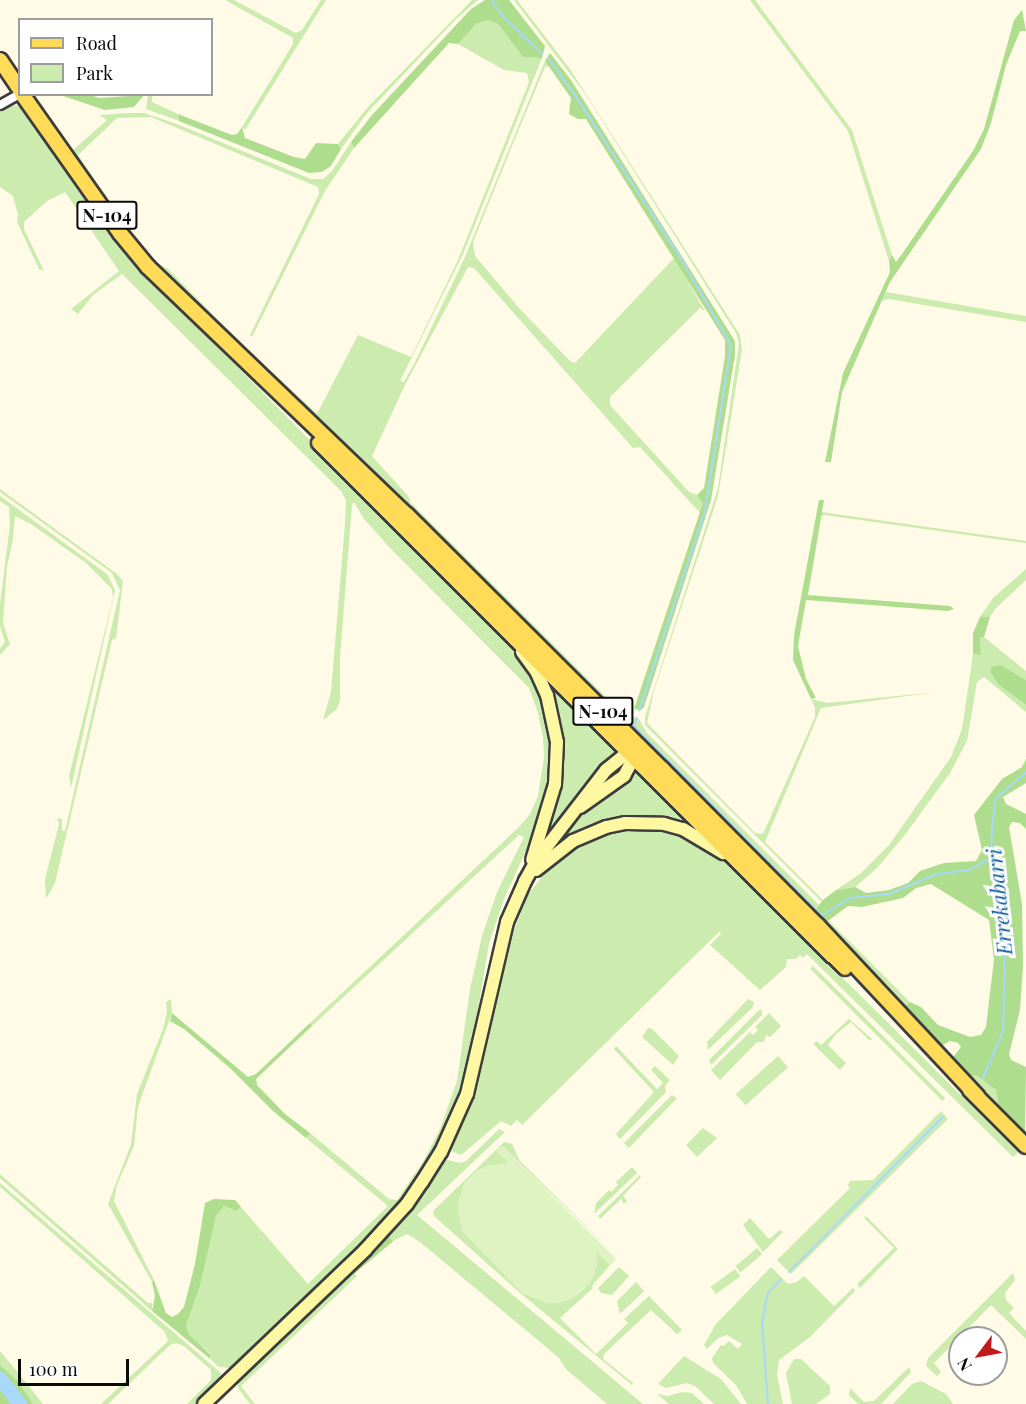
<!DOCTYPE html>
<style>
body{margin:0}
#map{position:relative;width:1026px;height:1404px;overflow:hidden;background:#fffbe7;font-family:"Playfair Display",serif}
div>[style]{position:absolute}
[style*='--x']{left:calc(var(--x)*1px);top:calc(var(--y)*1px);width:calc(var(--w)*1px);rotate:calc(var(--a)*1deg)}
.green>*{inset:0;background:#ccebaf;transform-origin:0 0}
.forest>*{inset:0;background:#aedd8d;transform-origin:0 0}
.pitch>*{inset:0;background:#dff2c1}
.stream>*{height:2px;margin:-1px;padding:0 1px;transform-origin:1px;border-radius:1px;background:#a8d9fa}
.river>*{height:14px;margin:-7px;padding:0 7px;transform-origin:7px;border-radius:7px;background:#a8d9fa}
.roads{filter:drop-shadow(2px 0 #3d3d3d) drop-shadow(-2px 0 #3d3d3d) drop-shadow(0 2px #3d3d3d) drop-shadow(0 -2px #3d3d3d)}
.minor>*{height:8px;margin:-4px;padding:0 4px;transform-origin:4px;border-radius:4px;background:#fff}
.secondary>*{height:12px;margin:-6px;padding:0 6px;transform-origin:6px;border-radius:6px;background:#fff8a2}
.primary>*{height:14px;margin:-7px;padding:0 7px;transform-origin:7px;border-radius:7px;background:#ffdb57}
span{translate:-50% -50%;white-space:nowrap;text-align:center;line-height:1.15;-webkit-text-stroke:6px #fff;paint-order:stroke}
.shield-label span{padding:2px 4px;background:#fff;border:2px solid;border-radius:4px;-webkit-text-stroke-width:0}
.shield-label{font-size:18px;color:#0a0a0a;font-weight:700}
.water-label{font-size:21px;color:#0d5ca2;font-style:italic}
.legend{position:absolute;left:18px;top:18px;width:195px;height:78px;box-sizing:border-box;background:#fff;border:2px solid #9d9d9d;margin:0;padding:8px 10px;list-style:none;font-size:18px;color:#0a0a0a}
.legend li{display:flex;align-items:center;gap:12px;height:30px}
.legend b{width:30px;border:2px solid #9d9d9d}
.north{position:absolute;left:948px;top:1326px;width:60px;height:60px;box-sizing:border-box;background:#fff;border:2px solid #9d9d9d;border-radius:50%;rotate:238deg;font-size:16px;font-weight:700;line-height:24px;text-align:center;color:#0a0a0a}
.north::after{content:'';display:block;margin:auto;width:21px;height:27px;background:#c11b1d;clip-path:polygon(50% 0,100% 100%,50% 72%,0 100%)}
.scale{position:absolute;left:18px;top:1359px;width:111px;height:27px;box-sizing:border-box;border:3px solid #0a0a0a;border-top:0;padding-left:8px;font-size:18px;line-height:21px;white-space:nowrap;color:#0a0a0a;-webkit-text-stroke:4px #fff;paint-order:stroke}
</style>
<div id="map">
<div class="green">
<i style="clip-path:polygon(225px 0,234px 0,296px 33px,302px 30px,321px 0,326px 0,245px 130px,242px 127px,293px 44px,293px 38px)"></i>
<i style="clip-path:polygon(472px 0,478px 0,457px 18px,367px 113px,341px 149px,338px 144px,368px 107px)"></i>
<i style="clip-path:polygon(514px 0,517px 0,570px 69px,740px 335px,742px 350px,718px 496px,654px 691px,647px 723px,755px 833px,763px 834px,815px 717px,815px 708px,811px 699px,828px 703px,936px 692px,821px 708px,765px 842px,823px 900px,822px 902px,645px 725px,645px 717px,718px 488px,739px 343px,736px 333px,586px 95px)"></i>
<i style="clip-path:polygon(750px 0,755px 0,852px 130px,892px 255px,889px 261px,848px 131px)"></i>
<i style="clip-path:polygon(488px 20px,498px 24px,523px 57px,542px 58px,463px 254px,400px 381px,404px 382px,415px 362px,465px 257px,545px 61px,551px 66px,545px 67px,517px 134px,473px 242px,475px 256px,519px 308px,570px 361px,575px 363px,674px 258px,705px 311px,700px 308px,610px 397px,610px 405px,689px 492px,697px 495px,704px 503px,700px 513px,640px 447px,633px 448px,474px 268px,468px 267px,404px 387px,372px 456px,408px 496px,411px 503px,623px 714px,631px 719px,632px 716px,639px 719px,647px 733px,819px 905px,815px 910px,825px 923px,828px 920px,910px 1002px,903px 1008px,143px 252px,73px 156px,73px 150px,107px 120px,99px 115px,130px 113px,144px 113px,174px 123px,311px 179px,323px 179px,332px 171px,351px 142px,354px 148px,325px 191px,252px 337px,250px 335px,319px 194px,318px 187px,151px 117px,117px 118px,78px 155px,126px 226px,155px 262px,168px 269px,241px 343px,317px 414px,358px 335px,411px 357px,458px 260px,529px 82px,527px 73px,504px 70px,458px 44px,476px 24px)"></i>
<i style="clip-path:polygon(148px 95px,152px 95px,152px 102px,178px 114px,179px 121px,146px 109px)"></i>
<i style="clip-path:polygon(18px 105px,137px 266px,420px 551px,515px 651px,529px 669px,548px 715px,554px 760px,543px 813px,504px 899px,489px 943px,473px 1041px,464px 1076px,441px 1139px,406px 1195px,385px 1219px,344px 1262px,232px 1368px,219px 1367px,209px 1358px,211px 1354px,189px 1334px,186px 1325px,216px 1216px,224px 1205px,237px 1211px,241px 1207px,308px 1284px,388px 1206px,306px 1138px,310px 1133px,389px 1199px,397px 1200px,424px 1160px,440px 1129px,457px 1081px,470px 989px,482px 936px,497px 892px,524px 837px,519px 835px,312px 1026px,310px 1023px,519px 827px,530px 814px,538px 796px,544px 757px,543px 738px,538px 713px,529px 688px,390px 548px,364px 519px,354px 502px,352px 505px,340px 657px,340px 700px,337px 709px,323px 720px,331px 692px,345px 523px,346px 500px,341px 491px,122px 274px,93px 295px,78px 314px,71px 309px,119px 271px,65px 192px,47px 201px,24px 222px,24px 229px,44px 271px,39px 269px,17px 222px,18px 215px,13px 196px,0 187px,0 108px)"></i>
<i style="clip-path:polygon(886px 292px,1026px 316px,1026px 322px,889px 299px,881px 301px)"></i>
<i style="clip-path:polygon(0 489px,117px 574px,123px 581px,116px 638px,112px 640px,55px 883px,46px 899px,45px 879px,59px 824px,57px 818px,62px 819px,62px 831px,65px 831px,120px 590px,112px 573px,0 492px)"></i>
<i style="clip-path:polygon(0 496px,107px 574px,115px 590px,71px 788px,69px 776px,113px 598px,112px 589px,86px 563px,31px 524px,15px 516px,13px 539px,7px 567px,3px 623px,10px 644px,0 655px,0 649px,5px 642px,0 626px,0 604px,10px 524px,9px 507px,0 501px)"></i>
<i style="clip-path:polygon(821px 512px,1026px 541px,1026px 543px,824px 515px,820px 517px)"></i>
<i style="clip-path:polygon(1026px 569px,1026px 580px,995px 609px,990px 617px,980px 617px,993px 598px)"></i>
<i style="clip-path:polygon(984px 637px,1026px 671px,1026px 680px,1001px 665px,999px 685px,1026px 705px,1026px 712px,984px 677px,977px 682px,967px 741px,950px 773px,904px 836px,877px 868px,855px 887px,836px 890px,860px 874px,889px 845px,951px 757px,962px 729px,973px 654px,981px 655px,980px 638px)"></i>
<i style="clip-path:polygon(539px 669px,621px 750px,608px 761px,543px 839px,559px 787px)"></i>
<i style="clip-path:polygon(638px 767px,704px 834px,632px 818px,550px 852px,585px 812px)"></i>
<i style="clip-path:polygon(634px 827px,658px 828px,685px 834px,707px 846px,727px 863px,1018px 1152px,1013px 1157px,807px 954px,803px 958px,800px 955px,796px 959px,787px 959px,786px 967px,760px 990px,710px 945px,721px 934px,720px 931px,522px 1125px,517px 1120px,511px 1126px,501px 1121px,461px 1155px,449px 1150px,466px 1113px,480px 1070px,514px 930px,528px 895px,555px 859px,574px 845px,608px 831px)"></i>
<i style="left:813px;top:966px;width:187px;height:4px;rotate:45deg"></i>
<i style="clip-path:polygon(171px 999px,172px 1013px,144px 1090px,138px 1107px,134px 1146px,117px 1185px,114px 1201px,154px 1280px,152px 1282px,108px 1204px,131px 1144px,137px 1094px,163px 1029px,167px 1012px,166px 1002px)"></i>
<i style="clip-path:polygon(748px 999px,754px 1002px,753px 1007px,708px 1050px,707px 1042px)"></i>
<i style="clip-path:polygon(759px 1010px,762px 1010px,762px 1015px,711px 1065px,709px 1060px)"></i>
<i style="clip-path:polygon(769px 1013px,781px 1026px,770px 1037px,766px 1035px,764px 1042px,757px 1042px,720px 1080px,711px 1070px,750px 1032px,753px 1035px,758px 1030px,755px 1027px)"></i>
<i style="clip-path:polygon(849px 1019px,872px 1039px,870px 1041px,851px 1022px,836px 1034px,828px 1045px,846px 1063px,840px 1070px,813px 1044px,817px 1041px,821px 1045px)"></i>
<i style="clip-path:polygon(648px 1028px,651px 1028px,679px 1056px,673px 1065px,642px 1037px)"></i>
<i style="clip-path:polygon(616px 1046px,657px 1089px,663px 1083px,651px 1070px,655px 1066px,670px 1080px,665px 1086px,666px 1092px,620px 1139px,616px 1134px,654px 1092px,614px 1049px)"></i>
<i style="left:778px;top:1056px;width:15px;height:57px;rotate:48deg"></i>
<i style="clip-path:polygon(966px 1075px,977px 1076px,996px 1090px,999px 1108px)"></i>
<i style="clip-path:polygon(672px 1095px,677px 1098px,629px 1148px,624px 1143px)"></i>
<i style="clip-path:polygon(941px 1111px,948px 1119px,791px 1274px,777px 1260px,850px 1188px,848px 1186px,850px 1181px,873px 1180px)"></i>
<i style="clip-path:polygon(703px 1128px,717px 1138px,697px 1157px,686px 1145px)"></i>
<i style="clip-path:polygon(499px 1129px,505px 1132px,417px 1215px,643px 1404px,607px 1404px,566px 1369px,558px 1357px,420px 1242px,407px 1234px,393px 1241px,388px 1235px,417px 1201px,444px 1159px,460px 1163px,466px 1161px)"></i>
<i style="clip-path:polygon(504px 1142px,512px 1144px,520px 1161px,617px 1257px,502px 1146px,558px 1303px,573px 1298px,585px 1288px,596px 1251px,610px 1265px,592px 1286px,593px 1288px,560px 1318px,596px 1354px,628px 1323px,624px 1319px,649px 1296px,682px 1330px,677px 1334px,651px 1310px,604px 1354px,603px 1359px,633px 1383px,632px 1385px,520px 1293px,434px 1216px,433px 1211px)"></i>
<i style="clip-path:polygon(632px 1167px,637px 1173px,594px 1214px,596px 1203px,609px 1190px,611px 1192px,618px 1185px,616px 1182px)"></i>
<i style="clip-path:polygon(0 1174px,148px 1303px,152px 1303px,152px 1311px,0 1178px)"></i>
<i style="clip-path:polygon(640px 1175px,641px 1177px,623px 1196px,627px 1201px,624px 1204px,621px 1199px,600px 1219px,598px 1216px)"></i>
<i style="clip-path:polygon(0 1183px,221px 1373px,220px 1380px,195px 1404px,187px 1404px,211px 1380px,211px 1370px,184px 1346px,176px 1343px,170px 1345px,108px 1404px,101px 1404px,168px 1341px,165px 1332px,0 1187px)"></i>
<i style="clip-path:polygon(866px 1216px,898px 1249px,860px 1288px,857px 1284px,894px 1248px,864px 1218px)"></i>
<i style="clip-path:polygon(750px 1218px,769px 1239px,780px 1230px,783px 1232px,763px 1252px,743px 1225px)"></i>
<i style="left:757px;top:1248px;width:8px;height:28px;rotate:50deg"></i>
<i style="clip-path:polygon(619px 1267px,629px 1276px,612px 1295px,601px 1293px,598px 1288px)"></i>
<i style="clip-path:polygon(771px 1267px,788px 1284px,797px 1282px,804px 1276px,834px 1306px,853px 1288px,855px 1291px,810px 1337px,779px 1360px,777px 1375px,783px 1404px,747px 1404px,736px 1385px,713px 1363px,712px 1358px,721px 1345px,724px 1346px,729px 1341px,738px 1349px,742px 1344px,727px 1335px,718px 1338px,707px 1349px,704px 1345px,716px 1324px)"></i>
<i style="left:735px;top:1269px;width:9px;height:30px;rotate:54deg"></i>
<i style="clip-path:polygon(352px 1271px,357px 1276px,241px 1386px,255px 1404px,250px 1404px,238px 1388px,238px 1380px)"></i>
<i style="clip-path:polygon(1013px 1273px,1015px 1280px,1005px 1293px,1006px 1300px,1014px 1308px,1009px 1313px,1026px 1331px,1026px 1339px,991px 1305px,934px 1363px,941px 1372px,937px 1376px,926px 1366px,928px 1358px)"></i>
<i style="clip-path:polygon(636px 1282px,644px 1291px,620px 1314px,617px 1301px)"></i>
<i style="clip-path:polygon(0 1351px,16px 1370px,43px 1404px,33px 1404px,18px 1381px,0 1365px)"></i>
<i style="clip-path:polygon(684px 1356px,721px 1379px,741px 1404px,714px 1404px,695px 1386px,687px 1383px,666px 1388px,658px 1384px)"></i>
<i style="clip-path:polygon(794px 1359px,801px 1359px,830px 1386px,830px 1394px,816px 1404px,792px 1404px,786px 1373px)"></i>
<i style="clip-path:polygon(909px 1367px,911px 1372px,881px 1404px,858px 1404px,849px 1395px,850px 1388px,864px 1402px,874px 1401px)"></i>
<i style="clip-path:polygon(921px 1381px,946px 1394px,953px 1404px,893px 1404px,912px 1384px)"></i>
<i style="clip-path:polygon(682px 1392px,692px 1393px,704px 1404px,669px 1404px,657px 1394px,668px 1396px)"></i>
</div>
<div class="forest">
<i style="clip-path:polygon(485px 0,509px 0,545px 46px,542px 58px,523px 57px,498px 24px,488px 20px,476px 24px,458px 44px,449px 43px,354px 148px,351px 142px,372px 115px,471px 9px)"></i>
<i style="clip-path:polygon(1022px 10px,1026px 31px,1020px 31px,1006px 65px,991px 123px,981px 149px,890px 282px,842px 392px,831px 462px,825px 462px,843px 373px,890px 272px,889px 261px,892px 255px,896px 262px,902px 254px,973px 151px,984px 129px,1014px 20px)"></i>
<i style="clip-path:polygon(550px 53px,571px 80px,735px 341px,735px 355px,711px 500px,644px 707px,641px 710px,634px 709px,703px 503px,697px 495px,704px 488px,725px 356px,725px 340px,586px 119px,578px 119px,569px 114px,571px 98px,545px 61px)"></i>
<i style="clip-path:polygon(60px 95px,90px 95px,99px 98px,144px 95px,134px 107px,105px 110px)"></i>
<i style="clip-path:polygon(178px 114px,232px 135px,237px 134px,242px 127px,245px 138px,294px 157px,305px 159px,316px 143px,338px 144px,341px 149px,331px 166px,322px 172px,309px 173px,179px 121px)"></i>
<i style="clip-path:polygon(819px 500px,824px 500px,808px 595px,950px 606px,954px 609px,948px 611px,806px 600px,798px 646px,806px 679px,816px 698px,811px 699px,793px 660px,794px 635px)"></i>
<i style="clip-path:polygon(980px 617px,990px 617px,984px 637px,980px 638px,981px 655px,973px 654px,973px 633px)"></i>
<i style="clip-path:polygon(1001px 665px,1026px 680px,1026px 705px,999px 685px,991px 673px,991px 667px)"></i>
<i style="clip-path:polygon(1026px 759px,1026px 783px,1003px 797px,1006px 804px,1026px 814px,1026px 829px,1020px 823px,1012px 822px,1009px 827px,1022px 904px,1023px 966px,1020px 1010px,1009px 1054px,1011px 1060px,1026px 1067px,1025px 1134px,999px 1108px,996px 1090px,977px 1076px,966px 1075px,951px 1060px,961px 1047px,958px 1043px,950px 1041px,939px 1047px,903px 1008px,910px 1002px,921px 1007px,938px 1025px,970px 1037px,981px 1035px,986px 1027px,994px 960px,989px 920px,931px 884px,916px 888px,903px 898px,862px 907px,848px 906px,825px 923px,815px 910px,823px 900px,836px 890px,855px 887px,866px 893px,889px 890px,908px 883px,920px 871px,944px 863px,976px 861px,982px 850px,974px 815px,1002px 779px,1022px 767px)"></i>
<i style="clip-path:polygon(172px 1013px,248px 1077px,256px 1074px,310px 1023px,312px 1026px,256px 1079px,257px 1085px,285px 1114px,310px 1133px,306px 1138px,273px 1111px,230px 1068px,184px 1029px,170px 1021px)"></i>
<i style="clip-path:polygon(214px 1199px,235px 1200px,241px 1207px,237px 1211px,224px 1206px,216px 1216px,200px 1285px,186px 1325px,189px 1334px,211px 1355px,209px 1358px,152px 1311px,155px 1296px,152px 1282px,154px 1280px,166px 1313px,172px 1317px,178px 1314px,184px 1307px,195px 1264px,205px 1203px)"></i>
<i style="left:388px;top:1235px;width:8px;height:51px;rotate:50deg"></i>
<i style="clip-path:polygon(0 1365px,18px 1381px,33px 1404px,0 1404px)"></i>
</div>
<div class="pitch">
<i style="clip-path:polygon(502px 1146px,616px 1259px,610px 1265px,596px 1252px,597px 1264px,592px 1280px,573px 1298px,558px 1303px,545px 1303px,522px 1293px,462px 1231px,457px 1208px,464px 1183px,476px 1171px,489px 1165px,509px 1163px,496px 1151px)"></i>
</div>
<div class="stream">
<i style="--x:493;--y:0;--w:6;--a:72"></i>
<i style="--x:495;--y:6;--w:16;--a:52"></i>
<i style="--x:505;--y:19;--w:51;--a:43.4"></i>
<i style="--x:549;--y:59;--w:50;--a:54.7"></i>
<i style="--x:578;--y:100;--w:184;--a:57"></i>
<i style="--x:678;--y:254;--w:105;--a:59.8"></i>
<i style="--x:731;--y:345;--w:168;--a:98.9"></i>
<i style="--x:705;--y:511;--w:210;--a:108.3"></i>
<i style="--x:637;--y:718;--w:9;--a:111"></i>
<i style="--x:634;--y:726;--w:264;--a:45.3"></i>
<i style="--x:820;--y:914;--w:5;--a:0"></i>
<i style="--x:825;--y:914;--w:30;--a:-33"></i>
<i style="--x:850;--y:898;--w:39;--a:-6"></i>
<i style="--x:889;--y:894;--w:52;--a:-22.6"></i>
<i style="--x:937;--y:874;--w:32;--a:-7"></i>
<i style="--x:969;--y:870;--w:25;--a:-29"></i>
<i style="--x:983;--y:1078;--w:51;--a:-66.9"></i>
<i style="--x:1003;--y:1031;--w:91;--a:-88.7"></i>
<i style="--x:1005;--y:940;--w:83;--a:-99.7"></i>
<i style="--x:991;--y:858;--w:33;--a:-88"></i>
<i style="--x:992;--y:825;--w:27;--a:-82"></i>
<i style="--x:996;--y:798;--w:39;--a:-40"></i>
<i style="--x:789;--y:1272;--w:218;--a:-45.2"></i>
<i style="--x:768;--y:1404;--w:81;--a:-94.2"></i>
<i style="--x:762;--y:1323;--w:31;--a:-79"></i>
<i style="--x:768;--y:1293;--w:19;--a:-47"></i>
</div>
<div class="river">
<i style="--x:0;--y:1379;--w:32;--a:51"></i>
</div>
<div class="roads">
<div class="minor">
<i style="--x:0;--y:105;--w:23;--a:-29"></i>
</div>
<div class="secondary">
<i style="--x:522;--y:652;--w:26;--a:54"></i>
<i style="--x:537;--y:673;--w:24;--a:66"></i>
<i style="--x:547;--y:695;--w:48;--a:78"></i>
<i style="--x:557;--y:742;--w:42;--a:92.7"></i>
<i style="--x:555;--y:784;--w:79;--a:106.8"></i>
<i style="--x:580;--y:807;--w:54;--a:-35.2"></i>
<i style="--x:624;--y:776;--w:17;--a:-62"></i>
<i style="--x:632;--y:761;--w:13;--a:-99"></i>
<i style="--x:536;--y:870;--w:47;--a:-38.1"></i>
<i style="--x:573;--y:841;--w:36;--a:-23"></i>
<i style="--x:606;--y:827;--w:19;--a:-12"></i>
<i style="--x:625;--y:823;--w:39;--a:1"></i>
<i style="--x:664;--y:824;--w:20;--a:15"></i>
<i style="--x:683;--y:829;--w:47;--a:31"></i>
<i style="--x:204;--y:1404;--w:223;--a:-43.7"></i>
<i style="--x:365;--y:1250;--w:62;--a:-47.6"></i>
<i style="--x:407;--y:1204;--w:27;--a:-56"></i>
<i style="--x:422;--y:1182;--w:36;--a:-58"></i>
<i style="--x:441;--y:1152;--w:64;--a:-65.9"></i>
<i style="--x:467;--y:1094;--w:177;--a:-76.9"></i>
<i style="--x:507;--y:922;--w:45;--a:-66.3"></i>
<i style="--x:525;--y:881;--w:26;--a:-61"></i>
<i style="--x:538;--y:858;--w:111;--a:-52.3"></i>
<i style="--x:606;--y:770;--w:22;--a:-39"></i>
<i style="--x:623;--y:756;--w:16;--a:0"></i>
</div>
<div class="primary">
<i style="--x:0;--y:60;--w:36;--a:56"></i>
<i style="--x:22;--y:94;--w:170;--a:54.8"></i>
<i style="--x:120;--y:233;--w:44;--a:50.5"></i>
<i style="--x:148;--y:267;--w:359;--a:43.8"></i>
<i style="--x:407;--y:515;--w:360;--a:44.9"></i>
<i style="--x:662;--y:769;--w:221;--a:45.2"></i>
<i style="--x:818;--y:926;--w:233;--a:46.9"></i>
<i style="--x:319;--y:443;--w:743;--a:44.95"></i>
<i style="--x:970;--y:1090;--w:79;--a:45"></i>
</div>
</div>
<div class="shield-label">
<span style="left:107px;top:215px">N-104</span>
<span style="left:603px;top:711px">N-104</span>
</div>
<div class="water-label">
<span style="left:998px;top:902px;rotate:-96deg">Errekabarri</span>
</div>
<ul class="legend">
<li><b style="height:8px;background:#ffdb57"></b>Road</li>
<li><b style="height:16px;background:#ccebaf"></b>Park</li>
</ul>
<div class="north">N</div>
<div class="scale">100 m</div>
</div>
